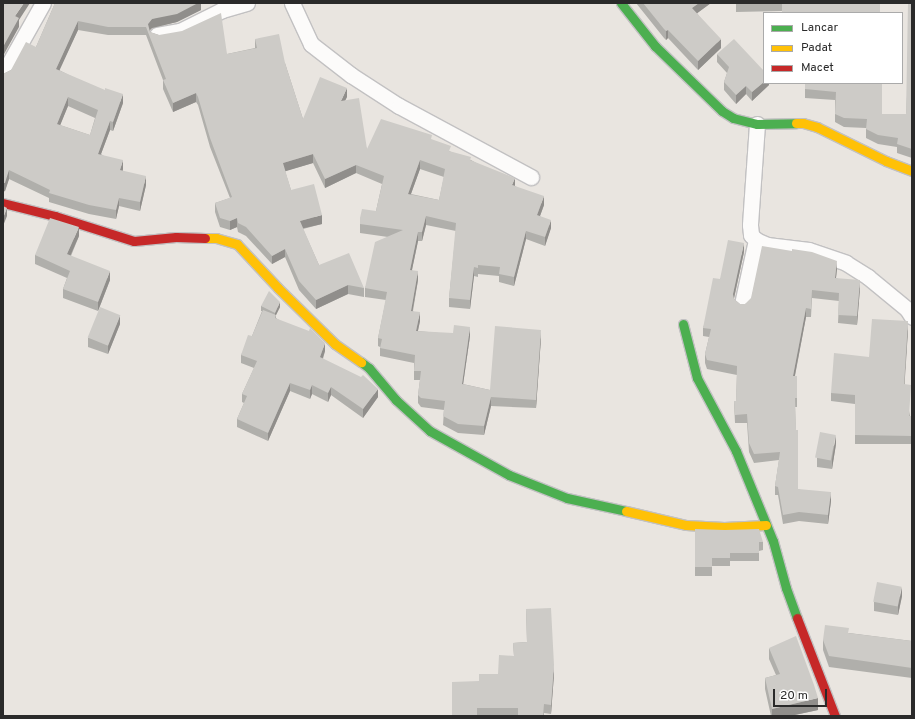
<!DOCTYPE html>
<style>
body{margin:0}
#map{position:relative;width:915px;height:719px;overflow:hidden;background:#e9e5e0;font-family:Overpass,sans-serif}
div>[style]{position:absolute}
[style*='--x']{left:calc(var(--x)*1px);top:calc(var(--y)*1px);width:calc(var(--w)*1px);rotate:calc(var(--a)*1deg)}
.roads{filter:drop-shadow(1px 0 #c2c1c2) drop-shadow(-1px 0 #c2c1c2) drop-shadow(0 1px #c2c1c2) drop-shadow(0 -1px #c2c1c2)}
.street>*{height:15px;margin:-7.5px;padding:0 7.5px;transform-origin:7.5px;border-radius:7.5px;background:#fcfbfa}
.fast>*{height:9px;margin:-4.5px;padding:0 4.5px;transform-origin:4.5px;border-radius:4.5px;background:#4caf50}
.slow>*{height:9px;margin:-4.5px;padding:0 4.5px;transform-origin:4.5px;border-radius:4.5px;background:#ffc107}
.jam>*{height:9px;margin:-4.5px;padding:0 4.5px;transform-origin:4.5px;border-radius:4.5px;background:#c62828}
.wall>*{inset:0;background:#b0afab}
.shaded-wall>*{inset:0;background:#908e8b}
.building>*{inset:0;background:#cdcbc7;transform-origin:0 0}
span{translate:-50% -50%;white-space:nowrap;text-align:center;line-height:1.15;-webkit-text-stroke:3px #fff;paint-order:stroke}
.frame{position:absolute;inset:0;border:4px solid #2a2a2a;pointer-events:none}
.legend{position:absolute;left:763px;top:12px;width:140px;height:72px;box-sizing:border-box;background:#fff;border:1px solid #aaa;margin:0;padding:5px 7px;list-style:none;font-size:12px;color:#2a2a2a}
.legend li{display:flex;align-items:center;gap:8px;height:20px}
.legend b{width:20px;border:1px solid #aaa}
.scale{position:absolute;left:773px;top:689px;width:54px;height:18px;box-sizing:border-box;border:2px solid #2a2a2a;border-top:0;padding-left:5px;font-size:12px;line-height:14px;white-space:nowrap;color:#2a2a2a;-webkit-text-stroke:3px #fff;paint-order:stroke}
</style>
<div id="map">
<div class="roads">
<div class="street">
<i style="--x:292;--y:3;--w:45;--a:65.1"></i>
<i style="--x:311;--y:44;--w:51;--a:37.8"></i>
<i style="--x:351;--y:75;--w:57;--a:32.9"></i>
<i style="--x:399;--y:106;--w:150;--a:28.3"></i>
<i style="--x:157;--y:35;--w:23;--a:-10"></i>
<i style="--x:180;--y:31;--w:47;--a:-26.6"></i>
<i style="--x:222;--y:10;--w:26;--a:-16"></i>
<i style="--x:3;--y:74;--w:81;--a:-60.6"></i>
<i style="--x:757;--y:124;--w:101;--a:94"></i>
<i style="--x:750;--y:225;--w:10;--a:84"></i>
<i style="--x:751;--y:235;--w:7;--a:45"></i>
<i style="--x:756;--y:240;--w:12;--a:24"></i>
<i style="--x:767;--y:245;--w:42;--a:6.8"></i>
<i style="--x:809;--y:250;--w:39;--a:19"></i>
<i style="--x:846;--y:263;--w:26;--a:32"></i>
<i style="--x:868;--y:277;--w:50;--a:39.4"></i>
<i style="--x:907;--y:309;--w:9;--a:58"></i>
<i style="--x:742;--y:304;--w:66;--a:-77.7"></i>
</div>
<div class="fast">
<i style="--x:621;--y:3;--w:55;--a:51.7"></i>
<i style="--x:655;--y:46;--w:93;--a:44.1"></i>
<i style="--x:722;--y:111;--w:13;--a:32"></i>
<i style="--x:733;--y:118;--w:25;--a:14"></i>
<i style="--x:757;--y:124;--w:39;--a:-1"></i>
<i style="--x:683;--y:324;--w:56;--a:75.5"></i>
<i style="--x:697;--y:378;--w:83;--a:61.9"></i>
<i style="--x:736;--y:451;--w:97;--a:67.7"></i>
<i style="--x:773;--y:541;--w:49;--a:74.5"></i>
<i style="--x:786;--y:588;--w:32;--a:70"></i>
<i style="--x:361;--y:362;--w:10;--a:37"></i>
<i style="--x:369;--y:368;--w:42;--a:49.8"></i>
<i style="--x:396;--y:400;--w:46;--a:42.4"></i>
<i style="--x:430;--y:431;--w:90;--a:29.1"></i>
<i style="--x:509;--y:475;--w:62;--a:21.6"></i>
<i style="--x:567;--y:498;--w:60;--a:12.4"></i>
</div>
<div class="slow">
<i style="--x:796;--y:123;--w:7;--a:0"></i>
<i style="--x:803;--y:123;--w:15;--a:16"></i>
<i style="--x:817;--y:127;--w:77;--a:26.2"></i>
<i style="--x:886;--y:161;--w:28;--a:21"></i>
<i style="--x:205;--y:238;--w:11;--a:0"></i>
<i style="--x:216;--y:238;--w:22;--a:16"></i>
<i style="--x:237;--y:244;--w:60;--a:47"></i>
<i style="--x:278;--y:288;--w:80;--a:44.5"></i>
<i style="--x:335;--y:344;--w:32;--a:35"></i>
<i style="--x:626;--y:511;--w:62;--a:13.1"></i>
<i style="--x:686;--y:525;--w:38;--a:3"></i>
<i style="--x:724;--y:527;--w:42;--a:-2.7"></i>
</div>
<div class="jam">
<i style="--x:3;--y:203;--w:54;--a:14"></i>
<i style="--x:55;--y:216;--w:83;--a:17.6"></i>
<i style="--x:134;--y:241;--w:42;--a:-5.4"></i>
<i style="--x:176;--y:237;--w:29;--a:2"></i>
<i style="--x:797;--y:618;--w:105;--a:68.8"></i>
</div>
</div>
<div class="wall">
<i style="clip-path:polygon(evenodd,55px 3px,201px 3px,201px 10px,177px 22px,152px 28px,150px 30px,150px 32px,159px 35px,227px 54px,255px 48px,255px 39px,285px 63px,303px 119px,347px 97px,345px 100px,367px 149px,432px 140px,451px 152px,471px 160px,515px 186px,544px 205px,540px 216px,551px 228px,545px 246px,526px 239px,514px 286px,499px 282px,499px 276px,478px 274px,478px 277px,474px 276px,470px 309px,449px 307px,449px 298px,456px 231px,426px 225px,422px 241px,418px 241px,412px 270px,418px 280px,413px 311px,420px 321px,418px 331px,470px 336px,463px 384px,490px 390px,541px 338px,536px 408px,491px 406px,484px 435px,458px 433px,443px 425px,444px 410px,421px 407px,418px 403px,418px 395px,420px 380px,414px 380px,414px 363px,380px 356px,380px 347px,378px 346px,378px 338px,386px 300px,365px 297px,365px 288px,388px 237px,360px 233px,360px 218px,376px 211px,382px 184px,356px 173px,325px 188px,313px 163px,285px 171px,291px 190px,322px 224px,303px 229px,319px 265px,364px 288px,364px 297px,348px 294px,316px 309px,299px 290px,285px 257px,272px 264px,246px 236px,238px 232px,237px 227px,230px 230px,220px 227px,215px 212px,215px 203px,230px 198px,210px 147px,198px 105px,196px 102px,173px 112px,163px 89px,163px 80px,146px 35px,108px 35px,78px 30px,59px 70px,123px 103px,113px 131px,110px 130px,101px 154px,123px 169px,123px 171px,146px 185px,140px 211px,119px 206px,116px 219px,89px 214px,49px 202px,49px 198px,9px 179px,5px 191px,3px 74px,11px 70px,36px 47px,55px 3px,68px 106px,95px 118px,90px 135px,60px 125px,68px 106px,55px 3px,420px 169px,444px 177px,439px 200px,411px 194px,420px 169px)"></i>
<i style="clip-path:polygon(636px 3px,711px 3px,697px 13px,721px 48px,698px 70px,668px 38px,666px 40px,664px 38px)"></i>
<i style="clip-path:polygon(736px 3px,880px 3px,781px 11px,736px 12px)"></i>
<i style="clip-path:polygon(912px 3px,912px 158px,897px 153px,897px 147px,878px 144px,866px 138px,866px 128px,844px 127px,835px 122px,835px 100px,805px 98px,805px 89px,882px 83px,882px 114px,906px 114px)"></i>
<i style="clip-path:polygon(717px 54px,769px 83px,769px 85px,752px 101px,746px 94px,736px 104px,724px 90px,724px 82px,727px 73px,717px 62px)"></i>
<i style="clip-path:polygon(79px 236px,71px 256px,110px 280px,98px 311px,63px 298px,63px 289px,67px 278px,35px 264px,35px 255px)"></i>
<i style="clip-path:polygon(744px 252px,734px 299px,740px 304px,745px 304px,837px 269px,836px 278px,860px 288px,857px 325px,838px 323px,839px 301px,812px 298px,811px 317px,806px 317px,795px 376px,797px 376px,797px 407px,795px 407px,798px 489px,831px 501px,828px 524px,799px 521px,783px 524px,778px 495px,775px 495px,775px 486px,779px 460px,754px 463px,749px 452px,747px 423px,735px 423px,734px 401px,736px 401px,737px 375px,707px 369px,705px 363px,705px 354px,709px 337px,703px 336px,703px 328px,720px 279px)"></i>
<i style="clip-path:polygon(261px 306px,280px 307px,276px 315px,276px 318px,325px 351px,323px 359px,378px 397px,363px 418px,331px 395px,328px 402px,312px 394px,310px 399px,290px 391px,268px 441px,237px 427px,237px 419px,244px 403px,242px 402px,242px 394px,254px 368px,241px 363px,241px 355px,252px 336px,262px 311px,261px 311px)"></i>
<i style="clip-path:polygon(120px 324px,108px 354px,88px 347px,88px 338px)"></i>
<i style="clip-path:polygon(908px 330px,904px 384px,910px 416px,912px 416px,912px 444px,855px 444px,855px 404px,831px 401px,831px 393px,869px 357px)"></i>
<i style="clip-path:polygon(836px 444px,832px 469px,817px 467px,817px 458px)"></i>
<i style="clip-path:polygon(695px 529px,763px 542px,763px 550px,759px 551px,759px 561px,730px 561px,730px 566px,712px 566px,712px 576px,695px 576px)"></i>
<i style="clip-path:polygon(902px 596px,898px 615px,874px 611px,874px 602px)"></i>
<i style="clip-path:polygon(526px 609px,554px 674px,551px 714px,544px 713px,544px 716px,452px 716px,479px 681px,498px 674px,514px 656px,513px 643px,527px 642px)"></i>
<i style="clip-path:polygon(849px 633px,912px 641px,912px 678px,829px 667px,823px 650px,823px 640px)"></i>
<i style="clip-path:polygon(769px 648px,818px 710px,790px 716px,771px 716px,765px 689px,765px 678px,776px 675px,769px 659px)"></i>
</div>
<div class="shaded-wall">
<i style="clip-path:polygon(24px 3px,30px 3px,19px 20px,19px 27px,3px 56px,3px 47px,15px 16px)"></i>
<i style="clip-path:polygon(198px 3px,201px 3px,201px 10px,177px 22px,152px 28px,148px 32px,148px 24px,152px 19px)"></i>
<i style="clip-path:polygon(699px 3px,711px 3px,692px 17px,692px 8px)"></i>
<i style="clip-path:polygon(78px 21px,78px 30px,56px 78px,56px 69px)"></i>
<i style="clip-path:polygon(668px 30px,668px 38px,666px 40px,666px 31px)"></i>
<i style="clip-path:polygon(721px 39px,721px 48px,698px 70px,698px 61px)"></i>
<i style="clip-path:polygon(764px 82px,764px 83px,769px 83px,769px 85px,752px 101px,752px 92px)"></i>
<i style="clip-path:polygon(746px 86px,746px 94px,736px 104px,736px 95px)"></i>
<i style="clip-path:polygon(347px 88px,347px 97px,341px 109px,341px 101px)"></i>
<i style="clip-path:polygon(196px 93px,196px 102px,173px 112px,173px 103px)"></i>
<i style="clip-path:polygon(123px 94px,123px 103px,113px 131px,113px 122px)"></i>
<i style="clip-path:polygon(68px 97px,68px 106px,57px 133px,57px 124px)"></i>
<i style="clip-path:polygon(110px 121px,110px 130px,98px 162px,98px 154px)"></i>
<i style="clip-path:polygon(313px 154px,313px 163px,283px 172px,283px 163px)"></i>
<i style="clip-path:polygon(123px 160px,123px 169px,120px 179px,120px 170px)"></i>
<i style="clip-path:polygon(420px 160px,420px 169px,408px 202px,408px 194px)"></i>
<i style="clip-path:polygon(356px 165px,356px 173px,325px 188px,325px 179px)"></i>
<i style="clip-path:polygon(9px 170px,9px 179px,5px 191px,3px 192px,3px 183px)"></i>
<i style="clip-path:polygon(146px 176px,146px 185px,140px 211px,140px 202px)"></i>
<i style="clip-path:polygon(515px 178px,515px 186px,512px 185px)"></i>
<i style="clip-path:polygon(544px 196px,544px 205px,537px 224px,537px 215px)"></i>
<i style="clip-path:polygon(119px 198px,119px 206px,116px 219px,116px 210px)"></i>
<i style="clip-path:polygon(7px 208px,7px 216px,3px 226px,3px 218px)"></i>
<i style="clip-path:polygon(322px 215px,322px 224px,300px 229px,300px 221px)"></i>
<i style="clip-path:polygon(426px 216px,426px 225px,422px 241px,422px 232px)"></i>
<i style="clip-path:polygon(237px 218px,237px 227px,230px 230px,230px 221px)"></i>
<i style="clip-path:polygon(551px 220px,551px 228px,545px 246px,545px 237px)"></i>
<i style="clip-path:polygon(79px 227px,79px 236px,67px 263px,67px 254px)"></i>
<i style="clip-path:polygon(526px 231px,526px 239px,514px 286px,514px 277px)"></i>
<i style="clip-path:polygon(418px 232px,418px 241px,410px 279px,410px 270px)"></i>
<i style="clip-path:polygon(744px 243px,744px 252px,733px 302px,733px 294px)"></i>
<i style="clip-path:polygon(285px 249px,285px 257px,272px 264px,272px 256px)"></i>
<i style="clip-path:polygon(837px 261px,837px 269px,835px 286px,835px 278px)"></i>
<i style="clip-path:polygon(474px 267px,474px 276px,470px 309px,470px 300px)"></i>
<i style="clip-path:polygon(110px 271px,110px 280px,98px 311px,98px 302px)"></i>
<i style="clip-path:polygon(418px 271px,418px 280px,411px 319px,411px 311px)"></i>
<i style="clip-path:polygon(860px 280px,860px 288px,857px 325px,857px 316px)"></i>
<i style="clip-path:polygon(348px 285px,348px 294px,316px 309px,316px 300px)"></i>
<i style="clip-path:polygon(280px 302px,280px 307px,275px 317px,275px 313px)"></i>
<i style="clip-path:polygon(806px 308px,806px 317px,793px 385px,793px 376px)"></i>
<i style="clip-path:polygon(420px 312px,420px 321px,416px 339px,416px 331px)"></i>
<i style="clip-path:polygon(120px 315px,120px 324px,108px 354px,108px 345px)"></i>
<i style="clip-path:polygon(908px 321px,908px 330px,904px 393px,904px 384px)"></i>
<i style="clip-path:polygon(470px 327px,470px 336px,462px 392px,462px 384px)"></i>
<i style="clip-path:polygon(541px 330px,541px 338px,536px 408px,536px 400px)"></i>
<i style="clip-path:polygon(325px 343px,325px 351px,320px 366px,320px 357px)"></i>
<i style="clip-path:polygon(290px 383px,290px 391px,268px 441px,268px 433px)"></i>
<i style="clip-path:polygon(312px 385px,312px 394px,310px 399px,310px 390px)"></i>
<i style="clip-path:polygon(331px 387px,331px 395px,328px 402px,328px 393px)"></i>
<i style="clip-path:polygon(378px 389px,378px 397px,363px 418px,363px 409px)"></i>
<i style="clip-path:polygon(491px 397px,491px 406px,484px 435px,484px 426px)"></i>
<i style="clip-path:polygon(836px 435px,836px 444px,832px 469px,832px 460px)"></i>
<i style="clip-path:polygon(831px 492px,831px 501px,828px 524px,828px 515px)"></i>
<i style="clip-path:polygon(902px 587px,902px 596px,898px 615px,898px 606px)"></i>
<i style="clip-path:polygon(554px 665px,554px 674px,551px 714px,551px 705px)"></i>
<i style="clip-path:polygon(818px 698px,818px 710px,790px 716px,772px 716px,772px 709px)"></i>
</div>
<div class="building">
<i style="clip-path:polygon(3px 3px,24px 3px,15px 16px,19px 18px,3px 47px)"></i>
<i style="clip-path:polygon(evenodd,55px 3px,198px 3px,177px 14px,152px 19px,148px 24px,150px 32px,159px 35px,182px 31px,221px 13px,227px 54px,257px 48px,255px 39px,279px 34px,285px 63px,303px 119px,320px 77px,347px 88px,341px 101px,359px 98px,367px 149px,381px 119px,432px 135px,431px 139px,451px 146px,449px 151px,471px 157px,470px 160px,515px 178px,512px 185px,544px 196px,537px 215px,551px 220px,545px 237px,526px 231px,514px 277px,499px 274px,500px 267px,478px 265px,478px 268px,474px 267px,470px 300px,449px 298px,456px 223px,426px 216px,422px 232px,418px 232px,410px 270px,418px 271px,411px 311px,420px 312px,416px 331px,453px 333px,454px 325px,470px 327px,462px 384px,490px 390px,495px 326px,541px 330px,536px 400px,491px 397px,484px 426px,458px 424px,443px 416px,445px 401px,421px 398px,418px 395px,421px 371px,414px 371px,415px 355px,380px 348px,382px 339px,378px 338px,387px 292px,365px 288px,375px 242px,403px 230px,360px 224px,360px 218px,362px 209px,376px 211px,384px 176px,356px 165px,325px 179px,313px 154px,283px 163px,291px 190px,314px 184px,322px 215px,300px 221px,319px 265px,349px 253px,364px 288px,348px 285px,316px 300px,299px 281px,285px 249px,272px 256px,246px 227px,238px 223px,237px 218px,230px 221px,220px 218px,215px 203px,232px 197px,210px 138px,198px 97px,196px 93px,173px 103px,163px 80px,166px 79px,146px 27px,108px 27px,78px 21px,56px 69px,105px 90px,105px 88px,123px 94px,113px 122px,110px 121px,98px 154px,123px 160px,120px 170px,146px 176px,140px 202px,119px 198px,116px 210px,89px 205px,49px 193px,50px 190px,9px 170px,5px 183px,3px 183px,3px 74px,11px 70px,26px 42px,36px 47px,55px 3px,68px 97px,98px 110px,90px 135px,57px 124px,68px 97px,55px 3px,420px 160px,445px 169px,439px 200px,408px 194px,420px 160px)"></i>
<i style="clip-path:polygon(643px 3px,699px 3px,692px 8px,721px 39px,698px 61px,668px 30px,666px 31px,664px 29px)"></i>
<i style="left:782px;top:3px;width:98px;height:10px"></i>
<i style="clip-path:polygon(908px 3px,912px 3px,912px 149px,897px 144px,898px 138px,878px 135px,866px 129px,867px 119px,844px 118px,835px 114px,836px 92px,805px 89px,805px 83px,882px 83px,882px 114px,906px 114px)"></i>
<i style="clip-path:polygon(734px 39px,764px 71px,764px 82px,752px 92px,746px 86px,736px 95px,724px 82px,729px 67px,717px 54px)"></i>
<i style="clip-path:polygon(3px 206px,7px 208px,3px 218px)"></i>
<i style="clip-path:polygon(50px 218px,79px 227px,67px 254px,110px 271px,98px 302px,63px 289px,70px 271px,35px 255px)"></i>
<i style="clip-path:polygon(728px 240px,744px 243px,733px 294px,734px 299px,740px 304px,745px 304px,751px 298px,762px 246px,792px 251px,792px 249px,812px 252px,837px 261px,835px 278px,860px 280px,857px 316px,838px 315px,839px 293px,812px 290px,811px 309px,806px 308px,793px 376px,797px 376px,797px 398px,795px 398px,796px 430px,798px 430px,798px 489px,831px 492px,828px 515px,799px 512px,783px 515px,778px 487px,775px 486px,780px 452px,754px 454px,749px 443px,747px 414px,735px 415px,734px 401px,736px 401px,737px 366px,707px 360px,705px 354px,711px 329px,703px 328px,713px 278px,720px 279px)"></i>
<i style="clip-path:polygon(269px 291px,280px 302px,275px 313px,261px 306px)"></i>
<i style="left:100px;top:307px;width:22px;height:33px;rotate:22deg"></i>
<i style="clip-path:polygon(263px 310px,276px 315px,275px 318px,309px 331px,310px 328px,325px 343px,320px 357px,361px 377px,363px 375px,378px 389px,363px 409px,331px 387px,328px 393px,312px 385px,310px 390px,290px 383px,268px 433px,237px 419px,247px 396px,242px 394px,257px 361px,241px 355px,248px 335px,252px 336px)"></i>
<i style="clip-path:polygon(872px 319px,908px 321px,904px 384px,911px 385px,909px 416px,912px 416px,912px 436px,855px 435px,855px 395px,831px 393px,834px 353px,869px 357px)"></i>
<i style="left:820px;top:432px;width:16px;height:26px;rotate:11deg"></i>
<i style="clip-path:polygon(695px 529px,725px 530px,759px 529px,763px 542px,759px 542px,759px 553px,730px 553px,730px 558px,712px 558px,712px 567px,695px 567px)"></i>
<i style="left:877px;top:582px;width:25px;height:20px;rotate:11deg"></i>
<i style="clip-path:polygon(551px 608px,554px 665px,551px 705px,544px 704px,543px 716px,518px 716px,518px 708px,477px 708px,477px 716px,452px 716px,452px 682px,479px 681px,479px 674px,498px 674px,499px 655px,514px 656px,513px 643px,527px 642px,526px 609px)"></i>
<i style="clip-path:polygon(825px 625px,849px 628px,848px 633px,912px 641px,912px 668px,829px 656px,823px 640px)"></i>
<i style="clip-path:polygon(796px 636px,814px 685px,818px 698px,772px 709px,765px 678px,780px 674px,769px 648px)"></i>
</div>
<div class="frame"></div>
<ul class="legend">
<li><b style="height:5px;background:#4caf50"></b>Lancar</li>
<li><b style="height:5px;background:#ffc107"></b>Padat</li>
<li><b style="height:5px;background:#c62828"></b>Macet</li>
</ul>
<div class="scale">20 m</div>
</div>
